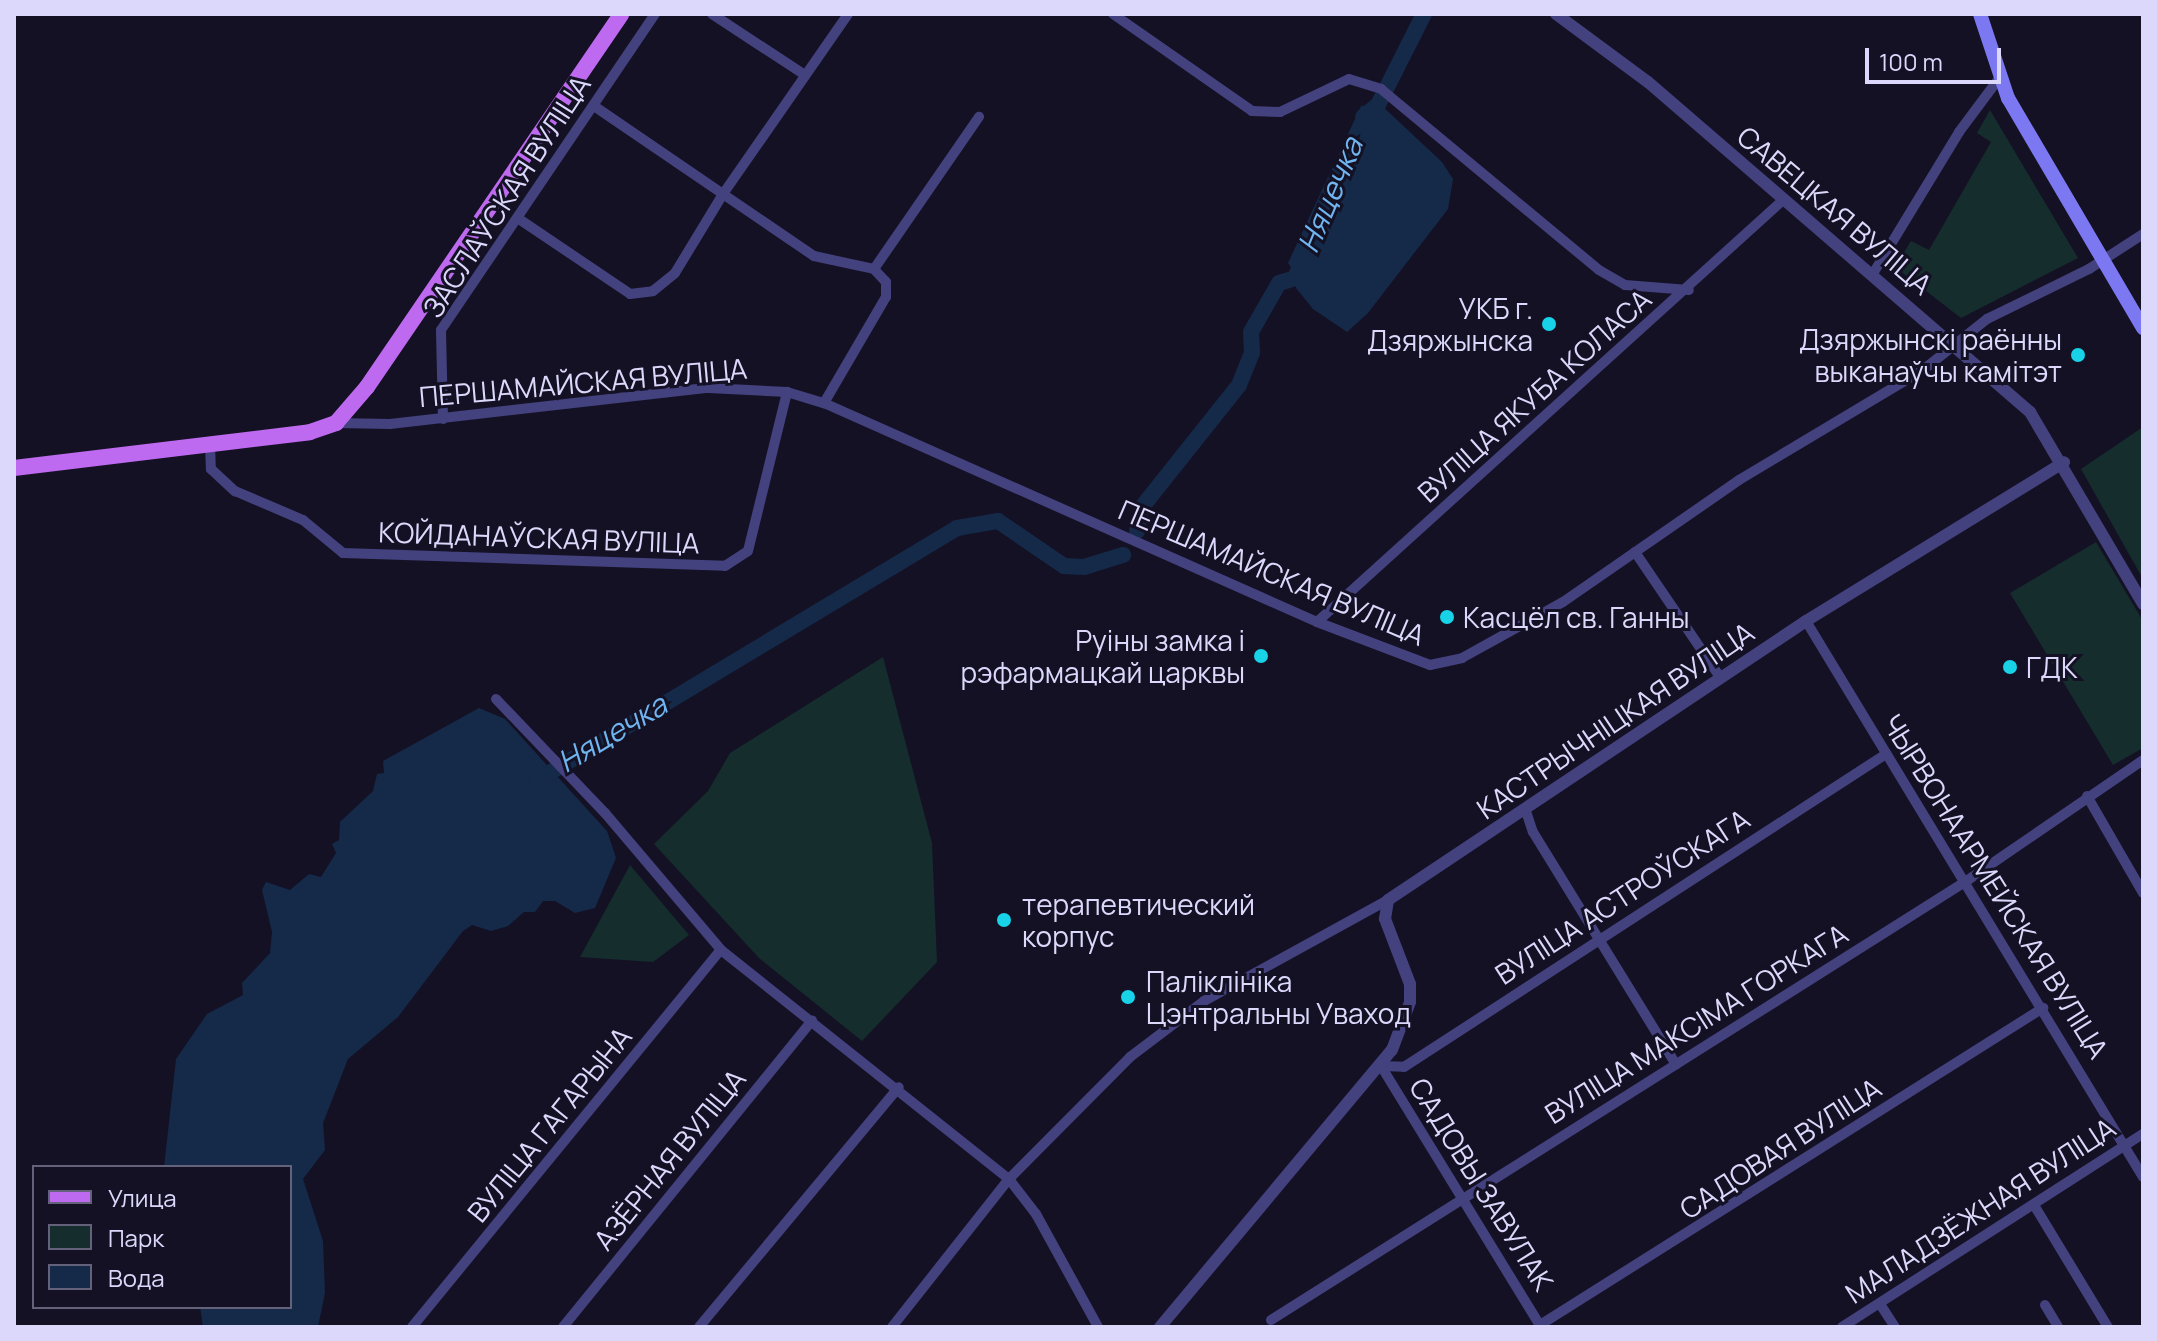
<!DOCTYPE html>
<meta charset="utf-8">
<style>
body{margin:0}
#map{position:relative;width:2157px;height:1341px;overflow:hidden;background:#141124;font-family:Manrope,sans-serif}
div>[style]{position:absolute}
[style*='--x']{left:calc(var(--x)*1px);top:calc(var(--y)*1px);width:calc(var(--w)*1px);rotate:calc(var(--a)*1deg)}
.green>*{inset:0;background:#152d2c}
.water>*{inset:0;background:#152949}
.river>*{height:16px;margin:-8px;padding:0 8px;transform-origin:8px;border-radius:8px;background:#152949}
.minor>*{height:10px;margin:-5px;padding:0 5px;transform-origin:5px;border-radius:5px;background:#43417e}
.tertiary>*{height:12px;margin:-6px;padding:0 6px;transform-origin:6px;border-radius:6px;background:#43417e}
.secondary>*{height:14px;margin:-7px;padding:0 7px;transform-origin:7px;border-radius:7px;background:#7c78f1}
.primary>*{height:16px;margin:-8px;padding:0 8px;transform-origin:8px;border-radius:8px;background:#be6af0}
.dots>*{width:22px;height:22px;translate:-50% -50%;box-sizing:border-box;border:4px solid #141124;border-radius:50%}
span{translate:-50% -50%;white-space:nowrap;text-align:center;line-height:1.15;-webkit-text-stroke:6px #141124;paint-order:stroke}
.street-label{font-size:28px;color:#dcd8fb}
.poi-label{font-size:28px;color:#dcd8fb}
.right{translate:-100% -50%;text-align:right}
.left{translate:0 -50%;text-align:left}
.water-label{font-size:30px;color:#70b5f0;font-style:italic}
.frame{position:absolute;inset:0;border:16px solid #dcd8fb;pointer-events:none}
.legend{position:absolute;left:32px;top:1165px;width:260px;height:144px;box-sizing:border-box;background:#141124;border:2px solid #64617a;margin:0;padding:10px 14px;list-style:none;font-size:24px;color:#dcd8fb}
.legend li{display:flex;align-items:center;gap:16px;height:40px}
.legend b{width:40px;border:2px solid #64617a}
.scale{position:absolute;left:1865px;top:48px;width:136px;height:36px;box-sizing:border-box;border:4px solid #dcd8fb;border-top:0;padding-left:10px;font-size:24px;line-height:28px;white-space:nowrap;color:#dcd8fb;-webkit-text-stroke:6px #141124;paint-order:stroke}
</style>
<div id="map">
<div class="green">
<i style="clip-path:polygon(1990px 110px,2078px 258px,1961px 318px,1895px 267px,1911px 241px,1929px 250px,1991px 142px,1977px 133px)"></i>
<i style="clip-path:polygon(2143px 427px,2143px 579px,2081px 469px)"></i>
<i style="clip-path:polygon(2096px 542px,2143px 621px,2143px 748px,2113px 765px,2010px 593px)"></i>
<i style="clip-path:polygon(883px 657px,932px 843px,937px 962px,862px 1041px,759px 958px,654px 844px,708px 791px,730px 753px)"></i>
<i style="clip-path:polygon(630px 865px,689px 935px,653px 962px,580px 957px)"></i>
</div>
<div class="water">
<i style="clip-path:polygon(1381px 105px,1442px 162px,1453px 179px,1448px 209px,1368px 313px,1347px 332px,1313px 309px,1296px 288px,1296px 274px,1288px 263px,1361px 106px)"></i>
<i style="clip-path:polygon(479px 708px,505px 719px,607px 831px,616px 858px,595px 908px,575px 913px,555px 901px,543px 901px,535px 912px,524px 912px,508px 926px,491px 931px,472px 925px,463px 931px,398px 1017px,348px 1059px,323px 1123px,325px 1150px,303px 1179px,323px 1241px,325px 1293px,318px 1327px,203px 1327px,200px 1307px,290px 1307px,290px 1167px,164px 1167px,176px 1059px,207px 1014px,243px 995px,242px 983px,270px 953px,272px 932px,262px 890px,266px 882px,290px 890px,309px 874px,321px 877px,336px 853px,332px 844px,339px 840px,340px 822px,373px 791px,377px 774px,384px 773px,383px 761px)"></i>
</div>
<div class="river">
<i style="--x:1363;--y:117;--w:19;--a:-39"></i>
<i style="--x:1378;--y:105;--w:102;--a:-63.2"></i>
<i style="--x:1137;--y:531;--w:25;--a:-78"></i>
<i style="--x:1142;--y:507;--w:156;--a:-51.5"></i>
<i style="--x:1239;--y:385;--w:35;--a:-68"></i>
<i style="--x:1252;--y:352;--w:20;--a:-93"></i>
<i style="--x:1251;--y:332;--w:56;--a:-60.3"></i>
<i style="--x:1279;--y:283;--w:17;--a:-17"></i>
<i style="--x:1295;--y:278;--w:24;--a:-68"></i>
<i style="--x:536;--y:781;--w:491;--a:-31"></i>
<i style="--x:957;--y:528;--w:42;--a:-9.7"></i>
<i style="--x:998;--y:521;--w:80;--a:34.3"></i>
<i style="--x:1064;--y:566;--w:20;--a:3"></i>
<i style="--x:1084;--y:567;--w:41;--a:-17.1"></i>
</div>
<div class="minor">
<i style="--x:712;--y:14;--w:111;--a:33.3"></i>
<i style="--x:1113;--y:14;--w:169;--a:34.9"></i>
<i style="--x:1252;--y:111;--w:28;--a:2"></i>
<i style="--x:1280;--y:112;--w:76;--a:-25.6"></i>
<i style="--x:1349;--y:79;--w:34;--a:17"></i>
<i style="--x:1381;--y:89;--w:283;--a:39.7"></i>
<i style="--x:1599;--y:270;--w:30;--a:30"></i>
<i style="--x:1625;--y:285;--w:64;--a:4.5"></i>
<i style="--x:594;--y:106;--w:266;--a:34.3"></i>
<i style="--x:814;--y:256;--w:61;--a:12.2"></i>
<i style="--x:519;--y:219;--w:134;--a:34"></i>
<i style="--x:630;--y:294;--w:23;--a:-7"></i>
<i style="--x:653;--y:291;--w:28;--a:-39"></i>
<i style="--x:675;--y:273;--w:92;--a:-58.7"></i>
<i style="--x:723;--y:194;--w:219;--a:-55.2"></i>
<i style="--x:874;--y:269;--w:185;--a:-55.4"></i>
<i style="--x:1874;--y:272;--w:164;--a:-58.7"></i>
<i style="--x:1959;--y:132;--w:69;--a:-53.3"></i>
<i style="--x:824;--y:403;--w:123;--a:-59.7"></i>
<i style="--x:886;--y:297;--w:15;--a:-90"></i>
<i style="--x:886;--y:282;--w:18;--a:-133"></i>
<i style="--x:443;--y:419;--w:89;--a:-91.3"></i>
<i style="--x:441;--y:330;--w:382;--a:-55.9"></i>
<i style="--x:336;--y:423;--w:54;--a:1.1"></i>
<i style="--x:390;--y:424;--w:320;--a:-6.5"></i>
<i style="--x:708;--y:388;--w:79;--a:2.9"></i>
<i style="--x:787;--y:392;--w:39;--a:17"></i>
<i style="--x:824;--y:403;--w:539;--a:23.95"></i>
<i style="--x:1317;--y:622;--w:121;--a:20.8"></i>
<i style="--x:1430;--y:665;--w:33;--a:-12"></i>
<i style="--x:1462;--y:658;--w:115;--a:-29"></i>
<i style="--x:1563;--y:602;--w:214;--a:-34.7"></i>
<i style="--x:1739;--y:480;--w:214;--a:-30.9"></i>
<i style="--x:1923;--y:370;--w:82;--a:-38.6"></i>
<i style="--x:1987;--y:319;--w:114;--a:-26.1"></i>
<i style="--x:2089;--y:269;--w:64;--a:-32.9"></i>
<i style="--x:210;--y:444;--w:25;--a:88"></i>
<i style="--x:211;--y:469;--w:33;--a:43"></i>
<i style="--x:235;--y:491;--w:74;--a:23.1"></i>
<i style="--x:303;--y:520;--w:52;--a:39.5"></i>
<i style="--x:343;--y:553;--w:382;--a:1.9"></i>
<i style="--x:725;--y:566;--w:27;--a:-33"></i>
<i style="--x:748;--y:551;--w:164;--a:-76.2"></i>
<i style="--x:1635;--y:552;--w:151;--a:55.8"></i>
<i style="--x:1806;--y:621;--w:650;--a:58.78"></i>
<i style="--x:1317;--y:622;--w:627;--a:-42.16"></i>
<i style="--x:496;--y:699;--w:158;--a:46.3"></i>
<i style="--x:605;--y:813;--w:180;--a:49.7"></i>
<i style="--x:721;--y:950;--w:368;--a:38.5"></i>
<i style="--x:1009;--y:1179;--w:44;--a:52.4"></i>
<i style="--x:1036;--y:1214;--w:129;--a:61.2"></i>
<i style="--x:2087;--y:796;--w:112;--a:60"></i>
<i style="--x:1525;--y:808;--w:25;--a:72"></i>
<i style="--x:1533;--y:832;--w:273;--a:58.4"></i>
<i style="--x:1381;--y:1066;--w:23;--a:2"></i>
<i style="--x:1404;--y:1067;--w:575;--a:-33"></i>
<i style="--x:1381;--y:1066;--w:306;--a:58.5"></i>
<i style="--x:2034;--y:1205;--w:143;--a:58.8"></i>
<i style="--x:1880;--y:1304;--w:27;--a:57"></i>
<i style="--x:2045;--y:1305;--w:26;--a:59"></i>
<i style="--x:1271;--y:1320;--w:821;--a:-32.26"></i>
<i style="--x:1965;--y:882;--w:216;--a:-34.4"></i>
<i style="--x:1540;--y:1325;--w:595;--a:-32.22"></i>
<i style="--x:412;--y:1327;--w:487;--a:-50.7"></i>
<i style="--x:563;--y:1327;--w:395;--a:-50.9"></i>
<i style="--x:699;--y:1327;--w:312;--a:-50.2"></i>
<i style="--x:892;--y:1327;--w:189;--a:-51.7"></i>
<i style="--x:1009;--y:1179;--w:172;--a:-45.2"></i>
<i style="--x:1130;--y:1057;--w:93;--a:-37.1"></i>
<i style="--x:1204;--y:1001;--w:210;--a:-28.8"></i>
<i style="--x:1842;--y:1327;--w:358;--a:-32.7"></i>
</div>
<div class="tertiary">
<i style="--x:1556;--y:14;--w:114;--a:36.5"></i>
<i style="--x:1648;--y:82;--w:505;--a:40.82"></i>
<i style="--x:2030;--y:412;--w:223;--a:59.5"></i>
<i style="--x:1160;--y:1327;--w:361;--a:-50.1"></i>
<i style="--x:1392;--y:1050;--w:51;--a:-69.4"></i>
<i style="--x:1410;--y:1002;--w:18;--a:-90"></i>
<i style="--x:1410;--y:984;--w:70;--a:-111"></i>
<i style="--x:1385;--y:919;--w:19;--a:-81"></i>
<i style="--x:1388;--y:900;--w:503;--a:-33.72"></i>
<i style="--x:1806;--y:621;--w:303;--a:-31.6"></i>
</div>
<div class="secondary">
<i style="--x:1980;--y:14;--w:89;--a:71.6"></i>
<i style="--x:2008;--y:98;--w:267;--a:59.6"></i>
</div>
<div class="primary">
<i style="--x:14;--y:468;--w:298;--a:-6.9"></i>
<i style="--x:310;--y:432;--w:28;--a:-19"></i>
<i style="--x:336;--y:423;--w:48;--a:-49.3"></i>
<i style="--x:367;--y:387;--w:451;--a:-55.7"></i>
</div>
<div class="dots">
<i style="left:1549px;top:324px;background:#18d2e7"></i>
<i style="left:2078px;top:355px;background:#18d2e7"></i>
<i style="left:1447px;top:617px;background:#18d2e7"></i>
<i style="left:1261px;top:656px;background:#18d2e7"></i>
<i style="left:2010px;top:667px;background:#18d2e7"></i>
<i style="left:1004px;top:920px;background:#18d2e7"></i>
<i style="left:1128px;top:997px;background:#18d2e7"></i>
</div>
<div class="street-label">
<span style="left:506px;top:196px;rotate:-57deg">ЗАСЛАЎСКАЯ ВУЛІЦА</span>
<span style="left:1835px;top:210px;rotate:40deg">САВЕЦКАЯ ВУЛІЦА</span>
<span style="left:583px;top:382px;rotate:-5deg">ПЕРШАМАЙСКАЯ ВУЛІЦА</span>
<span style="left:1534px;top:395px;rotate:-42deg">ВУЛІЦА ЯКУБА КОЛАСА</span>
<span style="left:539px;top:537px;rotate:2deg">КОЙДАНАЎСКАЯ ВУЛІЦА</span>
<span style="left:1272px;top:572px;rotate:23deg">ПЕРШАМАЙСКАЯ ВУЛІЦА</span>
<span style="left:1615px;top:720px;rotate:-34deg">КАСТРЫЧНІЦКАЯ ВУЛІЦА</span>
<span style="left:1996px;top:886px;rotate:58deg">ЧЫРВОНААРМЕЙСКАЯ ВУЛІЦА</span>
<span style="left:1622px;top:896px;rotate:-33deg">ВУЛІЦА АСТРОЎСКАГА</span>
<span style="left:1696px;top:1023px;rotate:-32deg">ВУЛІЦА МАКСІМА ГОРКАГА</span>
<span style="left:549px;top:1124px;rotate:-51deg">ВУЛІЦА ГАГАРЫНА</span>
<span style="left:1780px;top:1148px;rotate:-33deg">САДОВАЯ ВУЛІЦА</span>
<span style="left:669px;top:1159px;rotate:-51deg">АЗЁРНАЯ ВУЛІЦА</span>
<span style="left:1482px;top:1184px;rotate:58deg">САДОВЫ ЗАВУЛАК</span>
<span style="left:1980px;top:1210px;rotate:-33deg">МАЛАДЗЁЖНАЯ ВУЛІЦА</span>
</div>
<div class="poi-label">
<span class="right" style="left:1533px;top:324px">УКБ г.<br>Дзяржынска</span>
<span class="right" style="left:2062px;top:355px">Дзяржынскі раённы<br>выканаўчы камітэт</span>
<span class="left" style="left:1463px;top:617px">Касцёл св. Ганны</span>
<span class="right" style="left:1245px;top:656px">Руіны замка і<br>рэфармацкай царквы</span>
<span class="left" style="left:2026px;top:667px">ГДК</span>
<span class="left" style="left:1022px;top:920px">терапевтический<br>корпус</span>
<span class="left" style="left:1146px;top:997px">Паліклініка<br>Цэнтральны Уваход</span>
</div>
<div class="water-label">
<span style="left:1330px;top:195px;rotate:-67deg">Няцечка</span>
<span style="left:612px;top:733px;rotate:-31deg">Няцечка</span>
</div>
<div class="frame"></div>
<ul class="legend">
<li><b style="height:10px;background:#be6af0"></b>Улица</li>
<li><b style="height:22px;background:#152d2c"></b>Парк</li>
<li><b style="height:22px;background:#152949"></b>Вода</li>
</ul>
<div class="scale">100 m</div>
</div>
